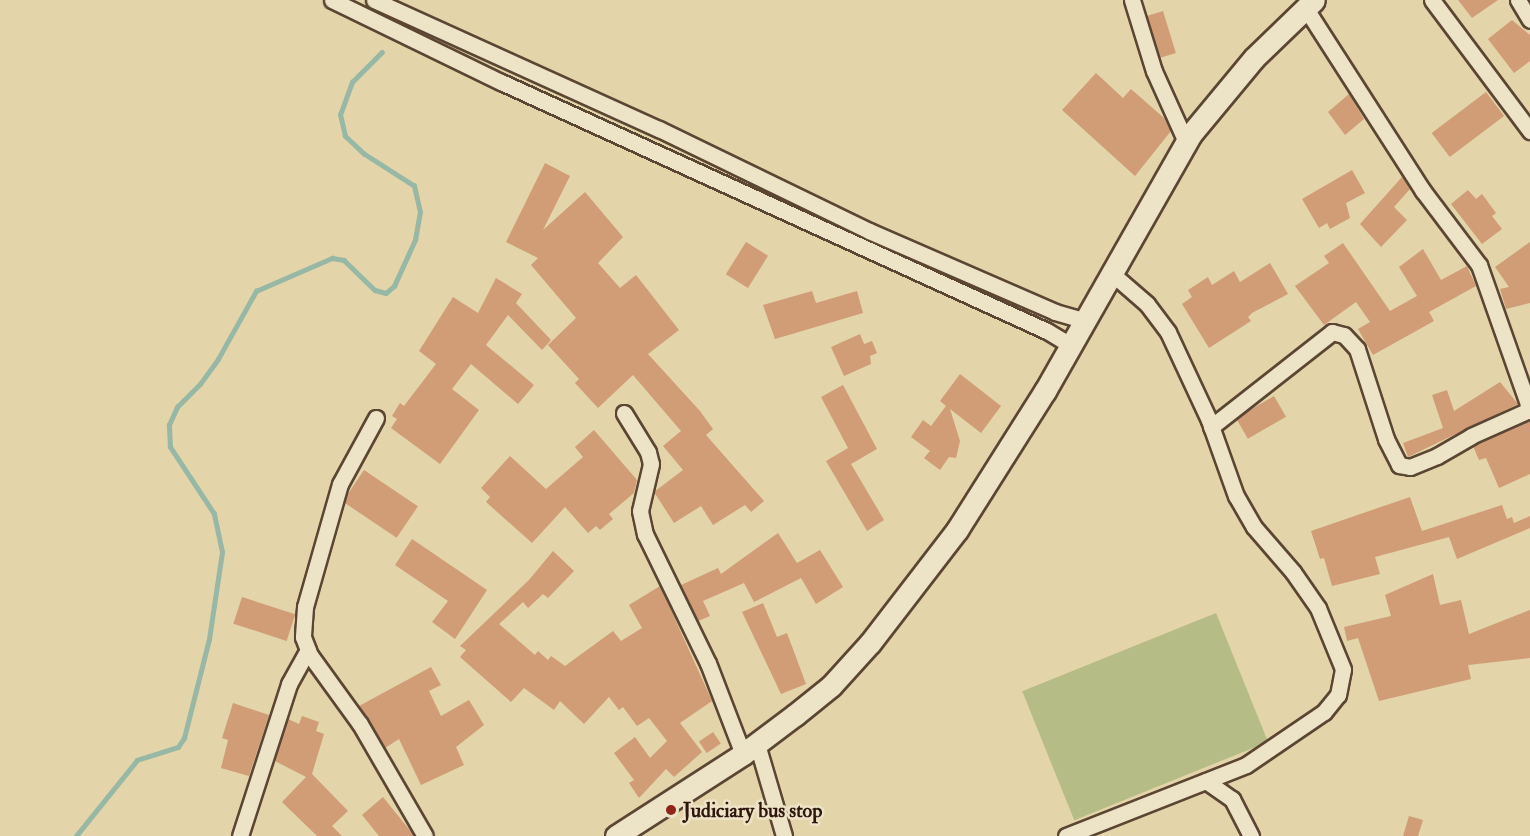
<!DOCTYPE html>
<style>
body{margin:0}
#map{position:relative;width:1530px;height:836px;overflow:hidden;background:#e3d4a9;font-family:"IM FELL Double Pica",serif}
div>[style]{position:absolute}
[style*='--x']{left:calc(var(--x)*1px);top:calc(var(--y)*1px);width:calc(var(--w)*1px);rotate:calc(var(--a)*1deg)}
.green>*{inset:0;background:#b6bc86;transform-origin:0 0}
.stream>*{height:4.5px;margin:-2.25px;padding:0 2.25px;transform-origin:2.25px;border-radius:2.25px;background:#96b8a5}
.building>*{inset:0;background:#d09d76;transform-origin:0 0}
.roads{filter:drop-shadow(2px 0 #5b4633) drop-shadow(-2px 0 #5b4633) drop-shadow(0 2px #5b4633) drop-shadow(0 -2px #5b4633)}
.minor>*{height:15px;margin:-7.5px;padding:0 7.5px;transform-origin:7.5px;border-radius:7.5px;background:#ede3c7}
.secondary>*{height:21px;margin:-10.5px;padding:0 10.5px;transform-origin:10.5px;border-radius:10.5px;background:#ede3c7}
.dots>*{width:16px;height:16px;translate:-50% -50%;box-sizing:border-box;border:3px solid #ede3c7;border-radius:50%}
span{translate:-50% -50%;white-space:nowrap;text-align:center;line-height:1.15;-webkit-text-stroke:5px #ede3c7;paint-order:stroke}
.poi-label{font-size:20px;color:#2e160c;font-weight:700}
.left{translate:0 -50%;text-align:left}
</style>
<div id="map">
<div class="green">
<i style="left:1216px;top:613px;width:139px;height:209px;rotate:68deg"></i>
</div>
<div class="stream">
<i style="--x:76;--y:836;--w:97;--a:-51.2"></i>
<i style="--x:137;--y:760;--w:43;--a:-17.6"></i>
<i style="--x:178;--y:747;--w:11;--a:-56"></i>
<i style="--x:184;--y:738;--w:102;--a:-75.8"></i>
<i style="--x:209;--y:639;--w:88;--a:-81.5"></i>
<i style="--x:222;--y:552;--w:39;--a:-102"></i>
<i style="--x:214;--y:514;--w:80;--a:-123.3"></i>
<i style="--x:170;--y:447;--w:22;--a:-93"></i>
<i style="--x:169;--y:425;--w:20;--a:-66"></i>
<i style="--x:177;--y:407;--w:33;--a:-45"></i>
<i style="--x:200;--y:384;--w:31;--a:-54"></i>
<i style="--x:218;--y:359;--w:78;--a:-60.8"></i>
<i style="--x:256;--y:291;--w:83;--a:-23.5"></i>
<i style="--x:332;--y:258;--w:12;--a:9"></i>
<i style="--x:344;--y:260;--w:43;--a:44.1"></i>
<i style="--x:375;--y:290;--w:11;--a:15"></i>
<i style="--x:386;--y:293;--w:11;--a:-41"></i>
<i style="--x:394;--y:286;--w:51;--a:-65.5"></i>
<i style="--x:415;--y:240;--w:28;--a:-80"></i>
<i style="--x:420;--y:212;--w:27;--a:-103"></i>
<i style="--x:414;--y:186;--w:59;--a:-147.4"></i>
<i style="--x:364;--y:154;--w:26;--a:-137"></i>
<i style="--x:345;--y:136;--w:22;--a:-103"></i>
<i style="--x:340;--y:115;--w:35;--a:-70"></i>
<i style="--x:352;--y:82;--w:42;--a:-45"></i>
</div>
<div class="building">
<i style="clip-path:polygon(1458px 0,1498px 0,1472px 18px)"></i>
<i style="left:1163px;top:11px;width:44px;height:17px;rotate:73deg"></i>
<i style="clip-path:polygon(1512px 20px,1530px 35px,1530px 61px,1514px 73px,1488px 39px)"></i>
<i style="clip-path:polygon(1096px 73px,1123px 98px,1131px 89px,1164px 118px,1171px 131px,1135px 176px,1062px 110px)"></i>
<i style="left:1486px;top:92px;width:30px;height:68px;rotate:53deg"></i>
<i style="clip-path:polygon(1349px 94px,1364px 119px,1345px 135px,1328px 112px)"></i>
<i style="clip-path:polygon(545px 163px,570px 176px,543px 230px,585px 192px,623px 237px,598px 263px,620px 288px,636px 275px,679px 330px,648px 354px,700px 411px,713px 429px,706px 435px,764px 501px,751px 512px,745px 505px,713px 525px,701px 506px,674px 523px,654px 492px,683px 470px,663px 446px,681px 431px,633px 375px,598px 408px,575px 383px,579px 379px,548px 345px,576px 318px,531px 265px,538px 258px,506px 242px)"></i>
<i style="clip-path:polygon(1352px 170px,1365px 193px,1346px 203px,1350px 218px,1330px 229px,1327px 223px,1319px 228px,1302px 199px)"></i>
<i style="clip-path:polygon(1402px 177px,1410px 189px,1394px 207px,1407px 220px,1381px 247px,1360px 224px)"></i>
<i style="clip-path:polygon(1468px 190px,1476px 199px,1482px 194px,1496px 213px,1492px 216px,1502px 229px,1482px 244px,1451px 204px)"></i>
<i style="left:746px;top:242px;width:26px;height:38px;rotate:32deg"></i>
<i style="clip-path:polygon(1530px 242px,1530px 303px,1506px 309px,1500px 289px,1509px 287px,1495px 267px)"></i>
<i style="clip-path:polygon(1343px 243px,1390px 311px,1417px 296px,1399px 267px,1423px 249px,1441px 280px,1467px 266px,1476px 286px,1429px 312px,1434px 321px,1373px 355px,1358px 329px,1370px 322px,1356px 302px,1324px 325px,1295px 286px,1329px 263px,1324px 256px)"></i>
<i style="clip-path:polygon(1270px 263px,1288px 294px,1252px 313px,1248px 317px,1251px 321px,1209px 348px,1182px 304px,1192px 297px,1188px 290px,1208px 277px,1212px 285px,1234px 271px,1240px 282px)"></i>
<i style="clip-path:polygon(496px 278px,522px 294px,516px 303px,551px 340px,542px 350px,508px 315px,486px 345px,534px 385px,518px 404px,471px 364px,452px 389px,479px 410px,440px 464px,391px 428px,397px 419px,392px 416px,400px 403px,404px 406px,436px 364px,419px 351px,453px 297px,478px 313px)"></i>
<i style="clip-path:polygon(812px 291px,816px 303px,857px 291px,863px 313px,775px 339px,763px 305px)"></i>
<i style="clip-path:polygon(860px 334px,864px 344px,872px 341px,877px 353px,870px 356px,871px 364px,844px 376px,831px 347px)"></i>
<i style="clip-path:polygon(960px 374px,1001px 406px,981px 433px,950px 409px,960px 441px,956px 458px,949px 457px,940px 470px,924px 458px,930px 451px,911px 437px,923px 420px,931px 426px,946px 406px,940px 401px)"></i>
<i style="clip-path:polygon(1500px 382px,1518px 404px,1408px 457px,1403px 443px,1443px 428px,1432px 395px,1447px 390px,1454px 411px)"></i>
<i style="clip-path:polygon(843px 385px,877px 449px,851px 464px,884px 520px,867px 531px,826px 461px,848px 448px,821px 397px)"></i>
<i style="left:1274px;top:396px;width:24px;height:44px;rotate:60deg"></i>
<i style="clip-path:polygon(1530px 420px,1530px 474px,1499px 488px,1486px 458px,1479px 460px,1473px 446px)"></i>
<i style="clip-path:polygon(594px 430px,637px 480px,634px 493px,609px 514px,613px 519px,600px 530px,596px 526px,588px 533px,565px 507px,532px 543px,486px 502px,490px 497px,481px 488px,510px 456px,546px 489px,583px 457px,575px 447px)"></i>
<i style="left:364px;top:470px;width:65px;height:38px;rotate:34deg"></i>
<i style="clip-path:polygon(1410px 497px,1422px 531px,1502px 505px,1507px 519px,1512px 517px,1514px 523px,1530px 516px,1530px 528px,1457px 559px,1449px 537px,1375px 557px,1380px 574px,1332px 586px,1324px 558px,1320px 559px,1311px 531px)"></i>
<i style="clip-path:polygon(778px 533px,797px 563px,820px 550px,843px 587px,816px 604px,801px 578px,754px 602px,744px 583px,703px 601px,710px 616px,698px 621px,681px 585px,718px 568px,721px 574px)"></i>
<i style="clip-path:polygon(412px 539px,487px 590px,455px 639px,432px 622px,448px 601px,395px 565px)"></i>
<i style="clip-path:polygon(553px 551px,574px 571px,548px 598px,543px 594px,528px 608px,523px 602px,499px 624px,535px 655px,538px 651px,548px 660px,551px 656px,565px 666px,613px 631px,621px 641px,642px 628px,629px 605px,660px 586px,712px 701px,680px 723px,702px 752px,674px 777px,666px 769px,639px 798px,629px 783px,634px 780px,614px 753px,635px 737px,650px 758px,667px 741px,649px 718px,637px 726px,623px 707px,619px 710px,609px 697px,584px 724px,560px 701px,554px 710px,524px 688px,511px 702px,460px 657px,466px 650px,460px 646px,529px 580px)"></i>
<i style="clip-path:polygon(1433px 574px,1440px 605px,1461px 600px,1469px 634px,1530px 610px,1530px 658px,1468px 665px,1471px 679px,1379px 701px,1358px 638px,1347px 641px,1344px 627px,1391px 616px,1385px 595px)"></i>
<i style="left:242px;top:597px;width:56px;height:28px;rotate:18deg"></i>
<i style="clip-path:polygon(763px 603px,777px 637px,787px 633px,806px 684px,781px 694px,742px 612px)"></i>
<i style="clip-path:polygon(431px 667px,441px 685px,429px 691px,441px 716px,469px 700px,484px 725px,456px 747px,464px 765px,421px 785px,399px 739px,385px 748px,359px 706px)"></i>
<i style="clip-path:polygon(233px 703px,269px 715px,249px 776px,221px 768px,228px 740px,222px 738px)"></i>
<i style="clip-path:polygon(302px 716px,319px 722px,316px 731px,324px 734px,312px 774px,348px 811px,332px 826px,342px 836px,317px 836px,282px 802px,306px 777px,275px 761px,288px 719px,299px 724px)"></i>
<i style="left:713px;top:732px;width:14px;height:17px;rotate:56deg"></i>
<i style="clip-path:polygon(383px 797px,412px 833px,414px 836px,379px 836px,362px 815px)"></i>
<i style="clip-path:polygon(1409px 816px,1423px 820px,1418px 836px,1403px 836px)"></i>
</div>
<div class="roads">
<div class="minor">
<i style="--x:332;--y:0;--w:188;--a:25.9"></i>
<i style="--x:501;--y:82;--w:600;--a:24.52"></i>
<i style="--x:1047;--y:331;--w:27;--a:31"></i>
<i style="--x:374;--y:0;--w:313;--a:24.4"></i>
<i style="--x:659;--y:129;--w:233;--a:25.9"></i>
<i style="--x:869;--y:231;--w:203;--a:23.5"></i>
<i style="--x:1055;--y:312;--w:29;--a:16"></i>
<i style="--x:1132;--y:0;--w:74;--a:72.8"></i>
<i style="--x:1154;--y:71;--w:78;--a:65.7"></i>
<i style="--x:1432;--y:0;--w:164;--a:53.2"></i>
<i style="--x:1518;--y:0;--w:23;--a:59"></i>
<i style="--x:624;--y:413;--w:46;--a:58.4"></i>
<i style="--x:648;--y:452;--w:12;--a:76"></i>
<i style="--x:651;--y:464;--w:48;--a:103.2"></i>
<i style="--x:640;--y:511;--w:24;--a:78"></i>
<i style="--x:645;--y:534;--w:144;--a:64"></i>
<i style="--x:708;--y:663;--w:97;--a:69"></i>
<i style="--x:376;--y:418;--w:75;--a:118.6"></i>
<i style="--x:340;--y:484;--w:128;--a:105.9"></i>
<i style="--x:305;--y:607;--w:30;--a:94"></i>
<i style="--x:303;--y:637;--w:19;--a:69"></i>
<i style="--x:310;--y:655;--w:85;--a:54.1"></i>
<i style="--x:360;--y:724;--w:129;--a:59.9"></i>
<i style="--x:1211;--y:427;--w:154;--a:-38.1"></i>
<i style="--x:1332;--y:332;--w:12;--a:14"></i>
<i style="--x:1344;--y:335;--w:19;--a:47"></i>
<i style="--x:1357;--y:349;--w:95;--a:72.1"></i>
<i style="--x:1386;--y:439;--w:29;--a:63"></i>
<i style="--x:1399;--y:465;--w:11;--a:10"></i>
<i style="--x:1410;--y:467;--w:29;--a:-22"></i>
<i style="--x:1437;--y:456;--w:39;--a:-30"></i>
<i style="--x:1471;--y:436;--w:61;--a:-24.1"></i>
<i style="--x:1527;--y:411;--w:7;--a:-82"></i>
<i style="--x:1528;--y:404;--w:147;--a:-109.4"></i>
<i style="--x:1479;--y:265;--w:93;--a:-127.1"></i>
<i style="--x:1423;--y:191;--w:219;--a:-122.7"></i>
<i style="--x:757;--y:744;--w:96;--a:73.6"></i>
<i style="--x:1206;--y:781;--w:32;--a:35"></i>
<i style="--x:1232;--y:799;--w:42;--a:62.8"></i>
<i style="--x:240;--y:836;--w:160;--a:-72.1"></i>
<i style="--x:289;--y:684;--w:39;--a:-61"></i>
<i style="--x:1066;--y:836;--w:193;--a:-21.5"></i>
<i style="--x:1246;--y:765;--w:94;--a:-34.2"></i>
<i style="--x:1324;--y:712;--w:22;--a:-51"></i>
<i style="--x:1338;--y:695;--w:26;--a:-79"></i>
<i style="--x:1343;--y:669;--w:66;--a:-112.3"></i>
<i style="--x:1318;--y:608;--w:44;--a:-124.8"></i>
<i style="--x:1293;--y:572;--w:60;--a:-130.9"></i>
<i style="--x:1254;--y:527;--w:36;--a:-120"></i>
<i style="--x:1236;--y:496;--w:81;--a:-109.6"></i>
<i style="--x:1209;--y:420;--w:97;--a:-115"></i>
<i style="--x:1168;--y:332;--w:35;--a:-127"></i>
<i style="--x:1147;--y:304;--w:49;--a:-139.1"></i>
</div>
<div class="secondary">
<i style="--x:616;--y:836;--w:151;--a:-32.8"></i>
<i style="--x:743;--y:754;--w:65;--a:-36.9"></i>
<i style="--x:795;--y:715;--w:46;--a:-38.9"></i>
<i style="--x:831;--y:686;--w:58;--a:-47.8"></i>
<i style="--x:870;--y:643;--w:143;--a:-52.4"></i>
<i style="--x:957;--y:530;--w:165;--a:-57.7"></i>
<i style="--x:1045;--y:391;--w:296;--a:-60.4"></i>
<i style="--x:1191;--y:134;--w:99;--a:-50.3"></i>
<i style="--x:1254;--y:58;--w:83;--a:-44"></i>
</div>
</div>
<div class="dots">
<i style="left:671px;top:810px;background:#8f2418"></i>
</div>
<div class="poi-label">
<span class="left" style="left:683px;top:810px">Judiciary bus stop</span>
</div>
</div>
